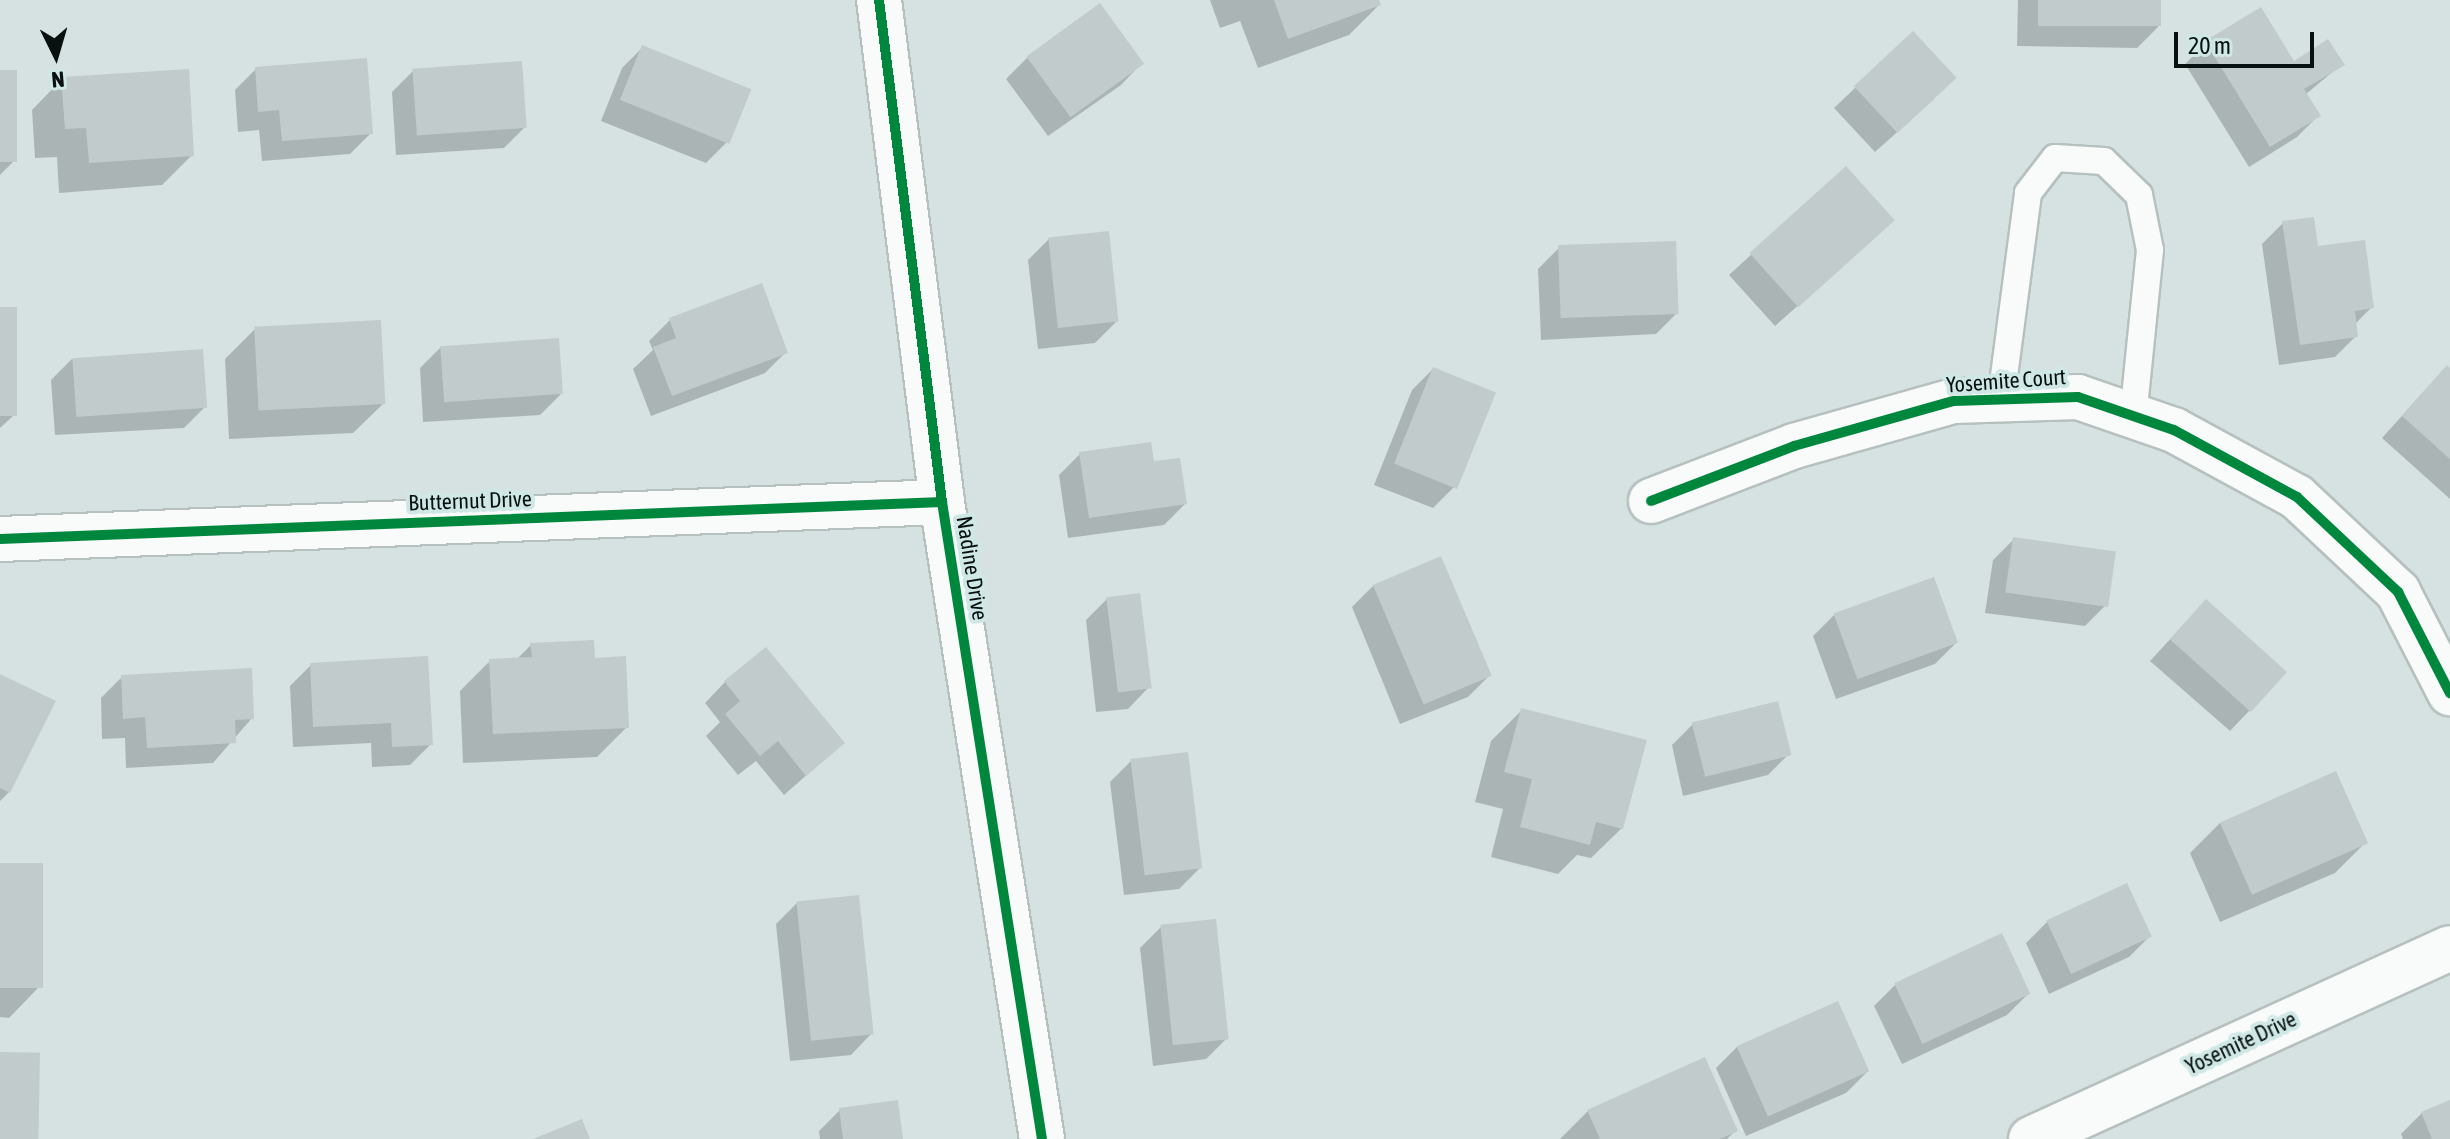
<!DOCTYPE html>
<style>
body{margin:0}
#map{position:relative;width:2450px;height:1139px;overflow:hidden;background:#d5e2e1;font-family:"Asap Condensed",sans-serif}
div>[style]{position:absolute}
[style*='--x']{left:calc(var(--x)*1px);top:calc(var(--y)*1px);width:calc(var(--w)*1px);rotate:calc(var(--a)*1deg)}
.shadow>*{inset:0;background:#0003}
.building>*{inset:0;background:#c1cbcc;transform-origin:0 0}
.roads{filter:drop-shadow(2px 0 #b6c0bf) drop-shadow(-2px 0 #b6c0bf) drop-shadow(0 2px #b6c0bf) drop-shadow(0 -2px #b6c0bf)}
.lane>*{height:26px;margin:-13px;padding:0 13px;transform-origin:13px;border-radius:13px;background:#f9fbfa}
.street>*{height:44px;margin:-22px;padding:0 22px;transform-origin:22px;border-radius:22px;background:#f9fbfa}
.secondary>*{height:44px;margin:-22px;padding:0 22px;transform-origin:22px;border-radius:22px;background:#f9fbfa}
.cycleway>*{height:10px;margin:-5px;padding:0 5px;transform-origin:5px;border-radius:5px;background:#00873e}
span{translate:-50% -50%;white-space:nowrap;text-align:center;line-height:1.15;-webkit-text-stroke:8px #cfe8e6;paint-order:stroke}
.street-label{font-size:22px;color:#081110}
.north{position:absolute;left:16px;top:16px;width:80px;height:80px;-webkit-text-stroke:6px #cfe8e6;paint-order:stroke;rotate:175deg;font-size:22px;font-weight:700;line-height:32px;text-align:center;color:#081110}
.north::after{content:'';display:block;margin:auto;width:28px;height:36px;background:#081110;clip-path:polygon(50% 0,100% 100%,50% 72%,0 100%)}
.scale{position:absolute;left:2174px;top:32px;width:140px;height:36px;box-sizing:border-box;border:4px solid #081110;border-top:0;padding-left:10px;font-size:24px;line-height:28px;white-space:nowrap;color:#081110;-webkit-text-stroke:6px #cfe8e6;paint-order:stroke}
</style>
<div id="map">
<div class="shadow">
<i style="clip-path:polygon(1210px 0,1377px 0,1379px 5px,1349px 35px,1258px 68px,1240px 21px,1220px 28px)"></i>
<i style="clip-path:polygon(2018px 0,2159px 0,2158px 27px,2137px 48px,2017px 46px)"></i>
<i style="clip-path:polygon(1100px 6px,1141px 64px,1121px 85px,1048px 136px,1006px 79px,1027px 58px)"></i>
<i style="clip-path:polygon(1913px 33px,1934px 99px,1875px 152px,1834px 108px)"></i>
<i style="clip-path:polygon(2206px 43px,2293px 63px,2342px 64px,2305px 95px,2318px 116px,2297px 137px,2249px 167px,2185px 64px)"></i>
<i style="clip-path:polygon(643px 47px,727px 142px,706px 163px,601px 121px,622px 68px)"></i>
<i style="clip-path:polygon(256px 69px,371px 133px,350px 154px,262px 161px,259px 130px,238px 132px,235px 90px)"></i>
<i style="clip-path:polygon(413px 71px,525px 127px,504px 148px,396px 155px,392px 92px)"></i>
<i style="clip-path:polygon(0 72px,14px 161px,0 175px)"></i>
<i style="clip-path:polygon(62px 79px,192px 155px,162px 185px,59px 193px,57px 157px,35px 158px,32px 110px)"></i>
<i style="clip-path:polygon(1846px 168px,1871px 241px,1775px 326px,1729px 275px)"></i>
<i style="clip-path:polygon(2283px 223px,2316px 249px,2372px 307px,2354px 325px,2356px 336px,2335px 357px,2279px 365px,2262px 244px)"></i>
<i style="clip-path:polygon(1049px 239px,1116px 322px,1095px 343px,1038px 349px,1028px 260px)"></i>
<i style="clip-path:polygon(1559px 248px,1677px 313px,1656px 334px,1541px 340px,1538px 269px)"></i>
<i style="clip-path:polygon(0 309px,13px 416px,0 428px)"></i>
<i style="clip-path:polygon(670px 320px,786px 352px,765px 373px,651px 416px,633px 369px,653px 350px,649px 341px)"></i>
<i style="clip-path:polygon(255px 329px,384px 403px,353px 433px,229px 439px,225px 359px)"></i>
<i style="clip-path:polygon(441px 347px,561px 394px,540px 415px,423px 422px,420px 368px)"></i>
<i style="clip-path:polygon(72px 359px,205px 407px,184px 428px,55px 435px,51px 380px)"></i>
<i style="clip-path:polygon(1433px 369px,1454px 487px,1433px 508px,1374px 485px,1412px 390px)"></i>
<i style="clip-path:polygon(2450px 370px,2450px 499px,2382px 438px,2426px 389px)"></i>
<i style="clip-path:polygon(1080px 454px,1153px 463px,1185px 504px,1164px 525px,1068px 538px,1059px 475px)"></i>
<i style="clip-path:polygon(2014px 539px,2106px 605px,2085px 626px,1985px 613px,1993px 560px)"></i>
<i style="clip-path:polygon(1373px 586px,1489px 676px,1468px 697px,1400px 724px,1352px 607px)"></i>
<i style="clip-path:polygon(1107px 599px,1149px 687px,1128px 709px,1096px 712px,1086px 620px)"></i>
<i style="clip-path:polygon(1834px 615px,1956px 643px,1935px 664px,1836px 699px,1813px 636px)"></i>
<i style="clip-path:polygon(2185px 623px,2250px 710px,2230px 731px,2150px 661px)"></i>
<i style="clip-path:polygon(531px 645px,593px 660px,627px 727px,597px 757px,463px 763px,460px 691px,490px 661px,516px 660px)"></i>
<i style="clip-path:polygon(311px 665px,431px 744px,410px 765px,372px 767px,371px 743px,293px 747px,290px 686px)"></i>
<i style="clip-path:polygon(0 677px,9px 792px,0 801px)"></i>
<i style="clip-path:polygon(122px 677px,252px 718px,213px 763px,126px 768px,125px 738px,102px 739px,101px 698px)"></i>
<i style="clip-path:polygon(725px 682px,843px 743px,784px 795px,756px 761px,738px 775px,706px 736px,720px 722px,705px 703px)"></i>
<i style="clip-path:polygon(1521px 711px,1622px 828px,1591px 858px,1577px 855px,1558px 874px,1491px 857px,1503px 809px,1475px 802px,1491px 741px)"></i>
<i style="clip-path:polygon(1693px 724px,1789px 754px,1768px 775px,1683px 796px,1672px 745px)"></i>
<i style="clip-path:polygon(1131px 761px,1200px 868px,1179px 889px,1124px 895px,1110px 782px)"></i>
<i style="clip-path:polygon(2220px 823px,2365px 843px,2335px 873px,2220px 922px,2190px 853px)"></i>
<i style="clip-path:polygon(0 865px,39px 987px,9px 1018px,0 1017px)"></i>
<i style="clip-path:polygon(797px 903px,872px 1033px,851px 1055px,790px 1061px,776px 924px)"></i>
<i style="clip-path:polygon(2047px 922px,2150px 936px,2129px 957px,2049px 994px,2026px 943px)"></i>
<i style="clip-path:polygon(1161px 927px,1227px 1038px,1206px 1059px,1153px 1066px,1140px 948px)"></i>
<i style="clip-path:polygon(1895px 985px,2028px 994px,2007px 1015px,1902px 1064px,1874px 1006px)"></i>
<i style="clip-path:polygon(1737px 1047px,1867px 1072px,1846px 1093px,1746px 1136px,1716px 1068px)"></i>
<i style="clip-path:polygon(2450px 1102px,2450px 1139px,2403px 1139px,2401px 1134px,2422px 1113px)"></i>
<i style="clip-path:polygon(840px 1110px,901px 1139px,820px 1139px,819px 1131px)"></i>
<i style="clip-path:polygon(1588px 1111px,1736px 1130px,1727px 1139px,1560px 1139px)"></i>
</div>
<div class="building">
<i style="clip-path:polygon(1274px 0,1379px 0,1381px 5px,1288px 39px)"></i>
<i style="left:2038px;top:0;width:123px;height:26px"></i>
<i style="left:1100px;top:3px;width:75px;height:91px;rotate:54deg"></i>
<i style="clip-path:polygon(2261px 7px,2294px 61px,2328px 39px,2345px 65px,2304px 89px,2321px 116px,2270px 147px,2205px 41px)"></i>
<i style="left:1913px;top:31px;width:64px;height:81px;rotate:47deg"></i>
<i style="left:642px;top:45px;width:118px;height:59px;rotate:22deg"></i>
<i style="clip-path:polygon(367px 58px,373px 134px,282px 141px,279px 110px,258px 112px,255px 67px)"></i>
<i style="left:522px;top:61px;width:67px;height:110px;rotate:86deg"></i>
<i style="clip-path:polygon(189px 69px,194px 156px,89px 163px,86px 128px,65px 129px,61px 77px)"></i>
<i style="left:0;top:70px;width:17px;height:92px"></i>
<i style="left:1846px;top:166px;width:73px;height:130px;rotate:48deg"></i>
<i style="clip-path:polygon(2314px 217px,2318px 246px,2365px 240px,2374px 308px,2355px 311px,2358px 337px,2300px 345px,2282px 221px)"></i>
<i style="left:1109px;top:231px;width:91px;height:61px;rotate:84deg"></i>
<i style="left:1676px;top:241px;width:73px;height:118px;rotate:88deg"></i>
<i style="clip-path:polygon(762px 283px,788px 353px,672px 396px,653px 347px,676px 338px,669px 318px)"></i>
<i style="left:0;top:307px;width:17px;height:109px"></i>
<i style="left:381px;top:320px;width:84px;height:127px;rotate:87deg"></i>
<i style="left:559px;top:338px;width:56px;height:119px;rotate:86deg"></i>
<i style="left:203px;top:349px;width:59px;height:131px;rotate:86deg"></i>
<i style="clip-path:polygon(2447px 365px,2450px 368px,2450px 459px,2402px 416px)"></i>
<i style="left:1433px;top:367px;width:68px;height:104px;rotate:22deg"></i>
<i style="clip-path:polygon(1151px 442px,1154px 461px,1180px 458px,1187px 504px,1089px 518px,1079px 452px)"></i>
<i style="left:2013px;top:537px;width:104px;height:56px;rotate:8deg"></i>
<i style="left:1441px;top:556px;width:130px;height:74px;rotate:67deg"></i>
<i style="left:1934px;top:577px;width:70px;height:107px;rotate:70deg"></i>
<i style="left:1140px;top:593px;width:96px;height:34px;rotate:83deg"></i>
<i style="left:2206px;top:599px;width:109px;height:54px;rotate:42deg"></i>
<i style="clip-path:polygon(594px 640px,595px 658px,626px 656px,629px 728px,493px 734px,489px 659px,532px 657px,530px 643px)"></i>
<i style="clip-path:polygon(766px 647px,845px 743px,806px 776px,778px 741px,760px 756px,725px 714px,740px 701px,724px 681px)"></i>
<i style="clip-path:polygon(428px 656px,433px 745px,392px 747px,391px 723px,313px 727px,310px 663px)"></i>
<i style="clip-path:polygon(252px 668px,254px 719px,235px 720px,236px 743px,147px 748px,145px 717px,123px 719px,121px 675px)"></i>
<i style="clip-path:polygon(0 674px,56px 701px,10px 793px,0 788px)"></i>
<i style="left:1778px;top:701px;width:56px;height:89px;rotate:76deg"></i>
<i style="clip-path:polygon(1521px 708px,1647px 740px,1623px 829px,1596px 822px,1590px 845px,1520px 827px,1532px 779px,1504px 772px)"></i>
<i style="left:1188px;top:752px;width:117px;height:58px;rotate:83deg"></i>
<i style="left:2336px;top:771px;width:79px;height:127px;rotate:66deg"></i>
<i style="left:0;top:863px;width:43px;height:125px"></i>
<i style="left:2127px;top:883px;width:59px;height:89px;rotate:65deg"></i>
<i style="left:859px;top:895px;width:140px;height:63px;rotate:84deg"></i>
<i style="left:1216px;top:919px;width:121px;height:56px;rotate:84deg"></i>
<i style="left:2002px;top:933px;width:67px;height:119px;rotate:65deg"></i>
<i style="left:1838px;top:1001px;width:77px;height:111px;rotate:66deg"></i>
<i style="left:0;top:1052px;width:40px;height:87px;rotate:1deg"></i>
<i style="clip-path:polygon(1705px 1057px,1738px 1131px,1720px 1139px,1600px 1139px,1587px 1110px)"></i>
<i style="clip-path:polygon(898px 1100px,903px 1139px,843px 1139px,839px 1108px)"></i>
<i style="clip-path:polygon(2450px 1100px,2450px 1139px,2432px 1139px,2421px 1112px)"></i>
<i style="clip-path:polygon(582px 1119px,590px 1139px,533px 1139px)"></i>
</div>
<div class="roads">
<div class="lane">
<i style="--x:2001;--y:399;--w:208;--a:-82.5"></i>
<i style="--x:2028;--y:193;--w:44;--a:-52.4"></i>
<i style="--x:2055;--y:158;--w:49;--a:3.5"></i>
<i style="--x:2104;--y:161;--w:49;--a:44.2"></i>
<i style="--x:2139;--y:195;--w:56;--a:78.7"></i>
<i style="--x:2150;--y:250;--w:167;--a:95.8"></i>
</div>
<div class="street">
<i style="--x:1651;--y:501;--w:153;--a:-21"></i>
<i style="--x:1794;--y:446;--w:165;--a:-15.8"></i>
<i style="--x:1953;--y:401;--w:125;--a:-1.8"></i>
<i style="--x:2078;--y:397;--w:102;--a:19"></i>
<i style="--x:2174;--y:430;--w:140;--a:28.6"></i>
<i style="--x:2297;--y:497;--w:139;--a:43.2"></i>
<i style="--x:2398;--y:592;--w:114;--a:62.8"></i>
<i style="--x:0;--y:539;--w:943;--a:-2.25"></i>
<i style="--x:2031;--y:1139;--w:460;--a:-24.5"></i>
</div>
<div class="secondary">
<i style="--x:879;--y:0;--w:506;--a:82.85"></i>
<i style="--x:942;--y:502;--w:645;--a:81.08"></i>
</div>
</div>
<div class="cycleway">
<i style="--x:879;--y:0;--w:506;--a:82.85"></i>
<i style="--x:942;--y:502;--w:645;--a:81.08"></i>
<i style="--x:1651;--y:501;--w:153;--a:-21"></i>
<i style="--x:1794;--y:446;--w:165;--a:-15.8"></i>
<i style="--x:1953;--y:401;--w:125;--a:-1.8"></i>
<i style="--x:2078;--y:397;--w:102;--a:19"></i>
<i style="--x:2174;--y:430;--w:140;--a:28.6"></i>
<i style="--x:2297;--y:497;--w:139;--a:43.2"></i>
<i style="--x:2398;--y:592;--w:114;--a:62.8"></i>
<i style="--x:0;--y:539;--w:943;--a:-2.25"></i>
</div>
<div class="street-label">
<span style="left:2006px;top:381px;rotate:-4deg">Yosemite Court</span>
<span style="left:470px;top:501px;rotate:-2deg">Butternut Drive</span>
<span style="left:972px;top:568px;rotate:81deg">Nadine Drive</span>
<span style="left:2241px;top:1043px;rotate:-25deg">Yosemite Drive</span>
</div>
<div class="north">N</div>
<div class="scale">20 m</div>
</div>
